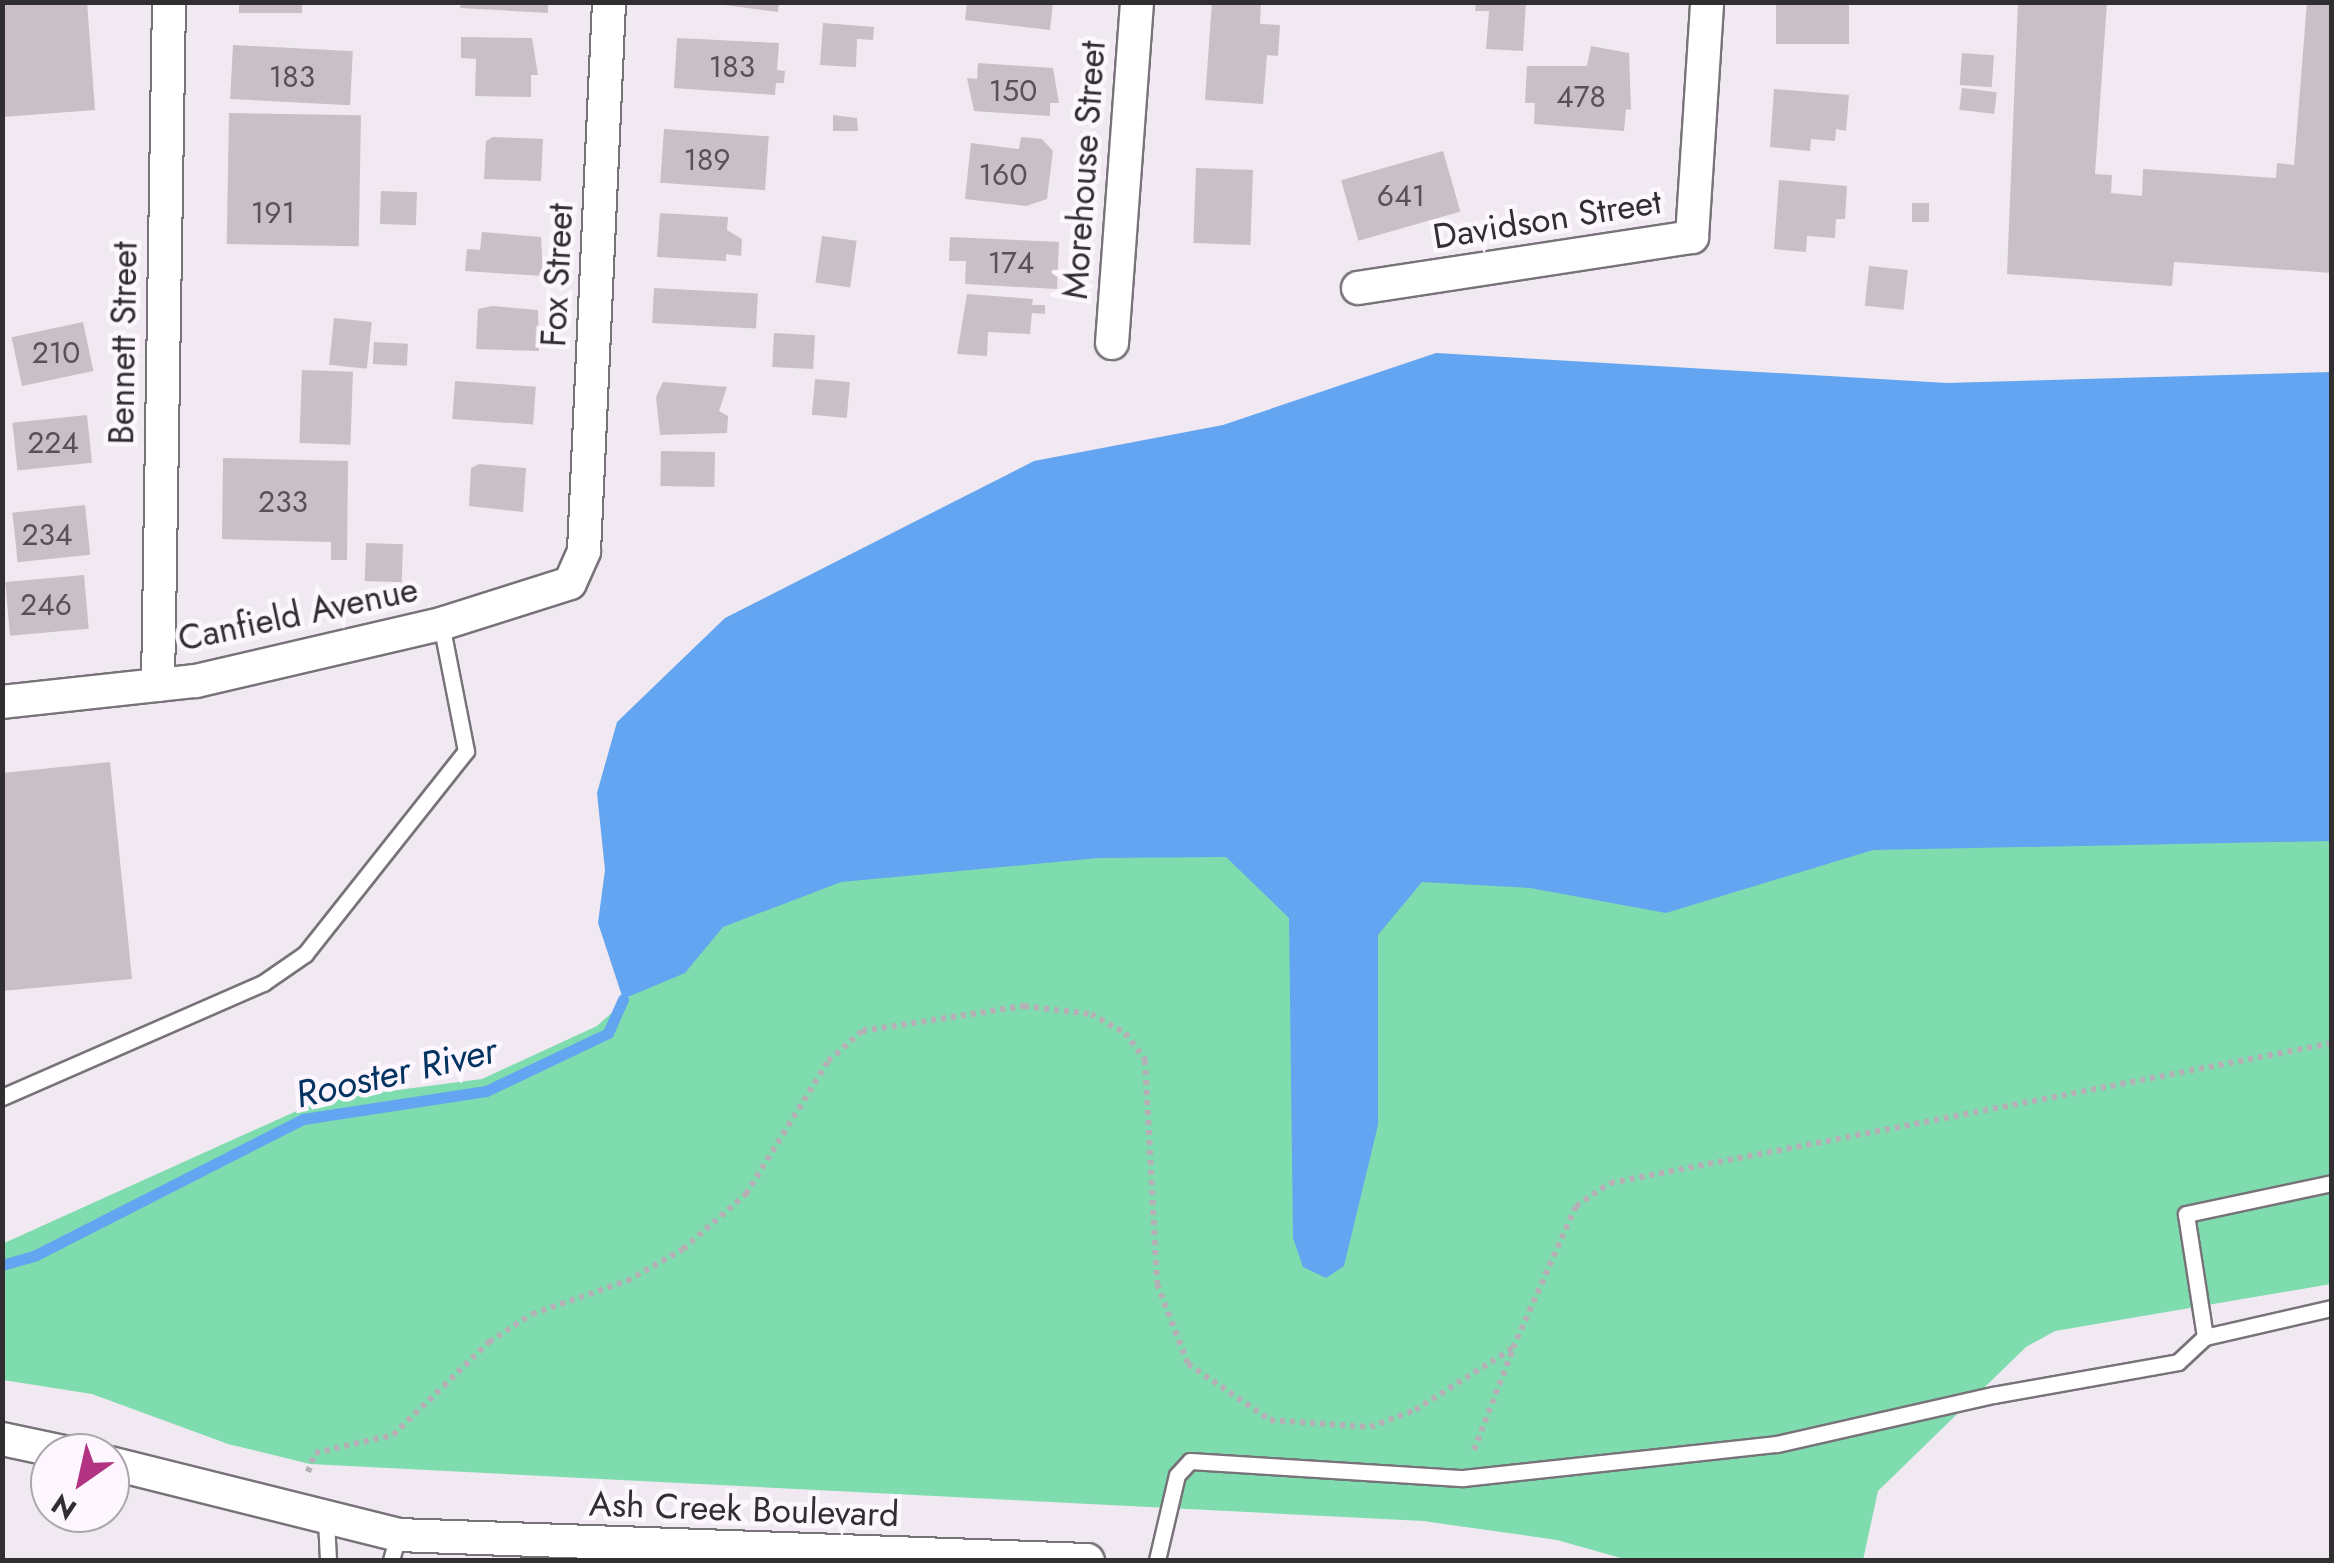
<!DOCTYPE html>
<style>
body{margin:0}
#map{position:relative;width:2334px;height:1563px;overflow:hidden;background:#f0e9f1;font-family:Jost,sans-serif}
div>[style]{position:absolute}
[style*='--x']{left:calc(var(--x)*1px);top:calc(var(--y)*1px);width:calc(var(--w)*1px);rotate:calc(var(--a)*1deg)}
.green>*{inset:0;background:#7edcaf}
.water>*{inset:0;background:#63a5f0}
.stream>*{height:11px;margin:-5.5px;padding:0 5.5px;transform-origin:5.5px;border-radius:5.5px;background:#63a5f0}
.building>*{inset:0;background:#c9c0c6;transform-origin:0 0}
.path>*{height:6px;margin-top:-3px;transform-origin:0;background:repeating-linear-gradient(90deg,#b5afb6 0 5px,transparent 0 10px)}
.roads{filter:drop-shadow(2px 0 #787279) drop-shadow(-2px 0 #787279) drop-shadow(0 2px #787279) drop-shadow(0 -2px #787279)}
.service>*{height:15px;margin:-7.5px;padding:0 7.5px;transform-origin:7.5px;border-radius:7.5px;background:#fff}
.minor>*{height:32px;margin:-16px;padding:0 16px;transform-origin:16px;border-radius:16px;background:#fff}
span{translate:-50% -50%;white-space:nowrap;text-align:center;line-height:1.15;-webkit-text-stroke:9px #fdf6fe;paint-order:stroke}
.number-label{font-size:30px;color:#575256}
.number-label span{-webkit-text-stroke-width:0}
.street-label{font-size:35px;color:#312e31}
.water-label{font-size:38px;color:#023361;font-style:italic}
.frame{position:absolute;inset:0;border:5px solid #312e31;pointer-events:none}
.north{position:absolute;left:30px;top:1433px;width:100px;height:100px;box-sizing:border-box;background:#fdf6fe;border:2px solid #aba6ac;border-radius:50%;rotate:214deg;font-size:28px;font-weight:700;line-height:40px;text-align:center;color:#312e31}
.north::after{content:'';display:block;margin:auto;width:35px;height:45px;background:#b13381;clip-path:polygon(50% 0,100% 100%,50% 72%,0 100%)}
</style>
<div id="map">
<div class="green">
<i style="clip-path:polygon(2331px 693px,2331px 1284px,2055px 1331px,2026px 1347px,1878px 1491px,1863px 1560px,1628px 1560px,1557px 1540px,1423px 1521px,310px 1464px,228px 1444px,92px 1394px,3px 1380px,2px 1244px,321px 1100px,482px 1079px,597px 1026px,680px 951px,730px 850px)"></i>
</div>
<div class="water">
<i style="clip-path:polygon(1436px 353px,1947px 383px,2331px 372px,2331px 841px,1873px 850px,1666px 913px,1530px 888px,1422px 882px,1378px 935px,1378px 1125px,1344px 1266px,1326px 1278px,1303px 1267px,1293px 1238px,1289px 918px,1226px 857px,1099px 858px,841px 882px,723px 927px,685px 973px,623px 999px,598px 923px,605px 870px,597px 793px,617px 722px,725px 618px,1034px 461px,1223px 425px)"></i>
</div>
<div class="stream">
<i style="--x:2;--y:1265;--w:35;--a:-16"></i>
<i style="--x:36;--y:1255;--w:300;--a:-27"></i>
<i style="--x:303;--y:1119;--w:185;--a:-8.7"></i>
<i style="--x:486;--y:1091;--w:135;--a:-25.4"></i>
<i style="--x:608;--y:1033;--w:37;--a:-66"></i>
</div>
<div class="building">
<i style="clip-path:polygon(2px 2px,87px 2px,95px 110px,2px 117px)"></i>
<i style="left:239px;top:2px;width:63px;height:11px"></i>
<i style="clip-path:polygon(461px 2px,548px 2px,548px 13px,460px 8px)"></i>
<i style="clip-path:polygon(702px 2px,779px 2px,778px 12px)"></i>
<i style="clip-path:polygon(967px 2px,1053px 2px,1050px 30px,965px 20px)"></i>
<i style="clip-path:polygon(1212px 2px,1261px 2px,1260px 24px,1280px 25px,1278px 56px,1267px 55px,1263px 104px,1205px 100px)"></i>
<i style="clip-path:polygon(1476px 2px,1526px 2px,1523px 51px,1486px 49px,1489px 11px,1475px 11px)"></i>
<i style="left:1776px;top:2px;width:73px;height:42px"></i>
<i style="clip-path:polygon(2018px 2px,2107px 2px,2095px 174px,2112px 175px,2111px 193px,2142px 196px,2143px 169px,2276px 178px,2277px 163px,2294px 165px,2307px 2px,2332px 2px,2332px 273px,2174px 262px,2172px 286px,2007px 274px)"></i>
<i style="clip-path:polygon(823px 23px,874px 27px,873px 40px,857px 39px,856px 67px,820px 65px)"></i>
<i style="clip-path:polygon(461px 37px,532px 38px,538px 75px,531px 75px,531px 97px,475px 96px,476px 59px,461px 58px)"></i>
<i style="clip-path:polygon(677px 38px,779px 43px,777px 70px,785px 71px,784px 83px,776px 83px,775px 95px,674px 88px)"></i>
<i style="left:233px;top:45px;width:120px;height:54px;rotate:3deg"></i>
<i style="clip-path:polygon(1591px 46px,1629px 53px,1631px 110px,1626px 109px,1624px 131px,1534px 124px,1535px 103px,1525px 103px,1527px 66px,1587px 66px)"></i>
<i style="left:1962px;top:53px;width:32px;height:32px;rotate:4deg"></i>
<i style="clip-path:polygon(978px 63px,1053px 68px,1059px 103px,1050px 103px,1050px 116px,974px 111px,967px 78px,977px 79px)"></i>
<i style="left:1962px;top:88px;width:35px;height:22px;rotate:7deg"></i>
<i style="clip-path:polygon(1774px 89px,1849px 95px,1846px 131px,1836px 129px,1835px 141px,1811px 139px,1810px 151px,1770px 147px)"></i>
<i style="left:229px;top:113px;width:132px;height:131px;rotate:1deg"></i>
<i style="clip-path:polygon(833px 115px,857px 118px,858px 131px,833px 131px)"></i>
<i style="left:664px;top:129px;width:105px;height:54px;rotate:4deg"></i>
<i style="clip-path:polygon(493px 137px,543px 139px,541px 181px,484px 179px,486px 141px)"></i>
<i style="clip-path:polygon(1021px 137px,1042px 139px,1053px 151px,1047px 199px,1026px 206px,965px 199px,971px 143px,1019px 149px)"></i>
<i style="left:1443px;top:151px;width:63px;height:106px;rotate:74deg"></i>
<i style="left:1196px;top:168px;width:57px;height:75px;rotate:2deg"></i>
<i style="clip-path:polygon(1779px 180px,1847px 186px,1845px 219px,1836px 219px,1835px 238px,1807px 236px,1806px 252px,1774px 249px)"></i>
<i style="left:381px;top:191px;width:36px;height:33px;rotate:2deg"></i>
<i style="left:1912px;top:203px;width:17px;height:19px"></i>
<i style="clip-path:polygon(660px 213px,728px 217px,727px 230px,742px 239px,741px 256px,726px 254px,726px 261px,657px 257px)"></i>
<i style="clip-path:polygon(482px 232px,541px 237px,543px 276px,465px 271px,467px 249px,480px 250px)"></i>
<i style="left:822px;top:236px;width:35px;height:47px;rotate:8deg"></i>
<i style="clip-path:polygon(950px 237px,1059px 242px,1057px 289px,965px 284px,966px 261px,949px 261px)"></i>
<i style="left:1869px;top:266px;width:39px;height:40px;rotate:6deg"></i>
<i style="left:654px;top:288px;width:104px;height:35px;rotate:3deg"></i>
<i style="clip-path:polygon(967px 294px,1033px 299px,1032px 305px,1045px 305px,1045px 314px,1032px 313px,1030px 334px,988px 332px,987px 356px,957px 354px)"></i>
<i style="clip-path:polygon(492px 306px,538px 310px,539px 351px,476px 349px,478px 309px)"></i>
<i style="left:334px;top:318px;width:38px;height:47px;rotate:6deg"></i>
<i style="left:83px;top:322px;width:50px;height:73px;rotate:78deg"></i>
<i style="left:774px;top:333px;width:41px;height:34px;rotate:3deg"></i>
<i style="left:374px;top:342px;width:34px;height:22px;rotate:3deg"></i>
<i style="left:302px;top:370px;width:51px;height:73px;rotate:2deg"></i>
<i style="left:815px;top:379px;width:35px;height:36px;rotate:5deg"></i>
<i style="left:455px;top:381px;width:81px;height:38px;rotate:4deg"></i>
<i style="clip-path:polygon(663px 382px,727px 387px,719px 411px,728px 416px,727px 433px,660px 435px,656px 397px)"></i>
<i style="left:87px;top:415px;width:48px;height:75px;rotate:84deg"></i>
<i style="left:661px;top:451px;width:54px;height:35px;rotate:1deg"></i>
<i style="clip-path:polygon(223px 458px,348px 461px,347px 560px,331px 560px,331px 542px,222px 539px)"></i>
<i style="clip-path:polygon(479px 464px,526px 468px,523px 512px,469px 506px,471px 468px)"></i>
<i style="left:85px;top:505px;width:50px;height:73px;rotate:84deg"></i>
<i style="left:366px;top:543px;width:37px;height:38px;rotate:2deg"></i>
<i style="left:84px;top:575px;width:54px;height:79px;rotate:85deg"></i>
<i style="clip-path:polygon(110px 762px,132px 979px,2px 991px,2px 773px)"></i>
</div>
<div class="path">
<i style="--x:1474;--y:1450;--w:108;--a:-68.9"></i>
<i style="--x:308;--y:1472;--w:20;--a:-70"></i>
<i style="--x:315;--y:1453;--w:80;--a:-13"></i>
<i style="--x:393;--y:1435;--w:134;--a:-44.1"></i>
<i style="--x:489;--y:1342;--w:51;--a:-33.1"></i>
<i style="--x:532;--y:1314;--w:101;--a:-19.2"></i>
<i style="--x:627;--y:1281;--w:64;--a:-29.7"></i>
<i style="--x:683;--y:1249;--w:84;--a:-41.1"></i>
<i style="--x:746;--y:1194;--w:156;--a:-58.3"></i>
<i style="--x:828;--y:1061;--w:45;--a:-41.4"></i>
<i style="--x:862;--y:1031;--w:164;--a:-8.8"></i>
<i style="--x:1024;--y:1006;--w:67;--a:6.8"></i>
<i style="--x:1091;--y:1014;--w:39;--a:29"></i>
<i style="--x:1125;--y:1033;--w:34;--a:53"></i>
<i style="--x:1145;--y:1060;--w:224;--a:86.9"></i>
<i style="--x:1157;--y:1284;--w:86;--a:68.8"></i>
<i style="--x:1188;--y:1364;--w:99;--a:34.3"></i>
<i style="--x:1270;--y:1420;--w:100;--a:4"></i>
<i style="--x:1370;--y:1427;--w:48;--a:-20.7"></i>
<i style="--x:1415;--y:1410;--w:116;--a:-32.3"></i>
<i style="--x:1513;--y:1348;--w:155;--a:-66.1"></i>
<i style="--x:1576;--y:1206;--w:41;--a:-34.1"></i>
<i style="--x:1610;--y:1183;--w:735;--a:-10.97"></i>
</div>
<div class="roads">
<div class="service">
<i style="--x:2;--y:1097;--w:285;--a:-23.6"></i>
<i style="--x:263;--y:983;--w:51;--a:-34.6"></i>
<i style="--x:305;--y:954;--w:259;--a:-51.6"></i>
<i style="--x:466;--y:751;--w:129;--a:-101.1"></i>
<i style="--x:2205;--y:1337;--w:124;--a:-98.8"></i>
<i style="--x:2186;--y:1214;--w:149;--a:-12"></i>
<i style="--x:326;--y:1520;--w:40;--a:87.1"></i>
<i style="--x:391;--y:1560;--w:26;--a:-74"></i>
<i style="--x:1157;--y:1560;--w:87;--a:-76.8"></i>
<i style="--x:1177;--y:1475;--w:19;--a:-47"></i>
<i style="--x:1190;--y:1461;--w:274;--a:3.6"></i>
<i style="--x:1463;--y:1478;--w:316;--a:-6.2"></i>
<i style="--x:1777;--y:1444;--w:221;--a:-12.8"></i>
<i style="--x:1993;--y:1395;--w:188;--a:-10.1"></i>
<i style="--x:2178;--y:1362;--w:37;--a:-43"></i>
<i style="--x:2205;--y:1337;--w:130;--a:-12.9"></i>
</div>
<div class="minor">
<i style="--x:1358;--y:288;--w:338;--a:-8.7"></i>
<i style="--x:1692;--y:237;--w:235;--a:-86.3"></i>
<i style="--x:1112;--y:343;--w:342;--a:-85.8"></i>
<i style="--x:158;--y:685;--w:683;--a:-89.08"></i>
<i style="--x:2;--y:702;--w:195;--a:-6.2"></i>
<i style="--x:196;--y:681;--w:252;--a:-13.1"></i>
<i style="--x:441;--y:624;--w:135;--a:-17.6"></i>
<i style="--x:570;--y:583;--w:35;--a:-66"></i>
<i style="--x:584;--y:551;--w:550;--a:-87.39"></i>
<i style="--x:2;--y:1439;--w:67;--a:12"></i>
<i style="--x:110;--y:1463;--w:297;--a:14"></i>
<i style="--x:398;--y:1535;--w:690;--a:2.08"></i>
</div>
</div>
<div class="number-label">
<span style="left:732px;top:67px">183</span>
<span style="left:292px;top:77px">183</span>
<span style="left:1013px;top:91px">150</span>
<span style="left:1581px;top:97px">478</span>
<span style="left:707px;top:160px">189</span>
<span style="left:1003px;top:175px">160</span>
<span style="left:1401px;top:196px">641</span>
<span style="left:273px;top:213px">191</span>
<span style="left:1011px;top:263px">174</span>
<span style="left:56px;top:353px">210</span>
<span style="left:53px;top:443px">224</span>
<span style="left:283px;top:502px">233</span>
<span style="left:47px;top:535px">234</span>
<span style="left:46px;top:605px">246</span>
</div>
<div class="street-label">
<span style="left:1084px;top:170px;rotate:-86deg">Morehouse Street</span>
<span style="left:1547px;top:219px;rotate:-9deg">Davidson Street</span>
<span style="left:557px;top:275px;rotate:-87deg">Fox Street</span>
<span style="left:123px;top:343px;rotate:-89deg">Bennett Street</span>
<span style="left:298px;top:614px;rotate:-12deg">Canfield Avenue</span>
<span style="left:744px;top:1509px;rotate:2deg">Ash Creek Boulevard</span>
</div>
<div class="water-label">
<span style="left:396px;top:1072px;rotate:-13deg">Rooster River</span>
</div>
<div class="frame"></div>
<div class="north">N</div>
</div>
